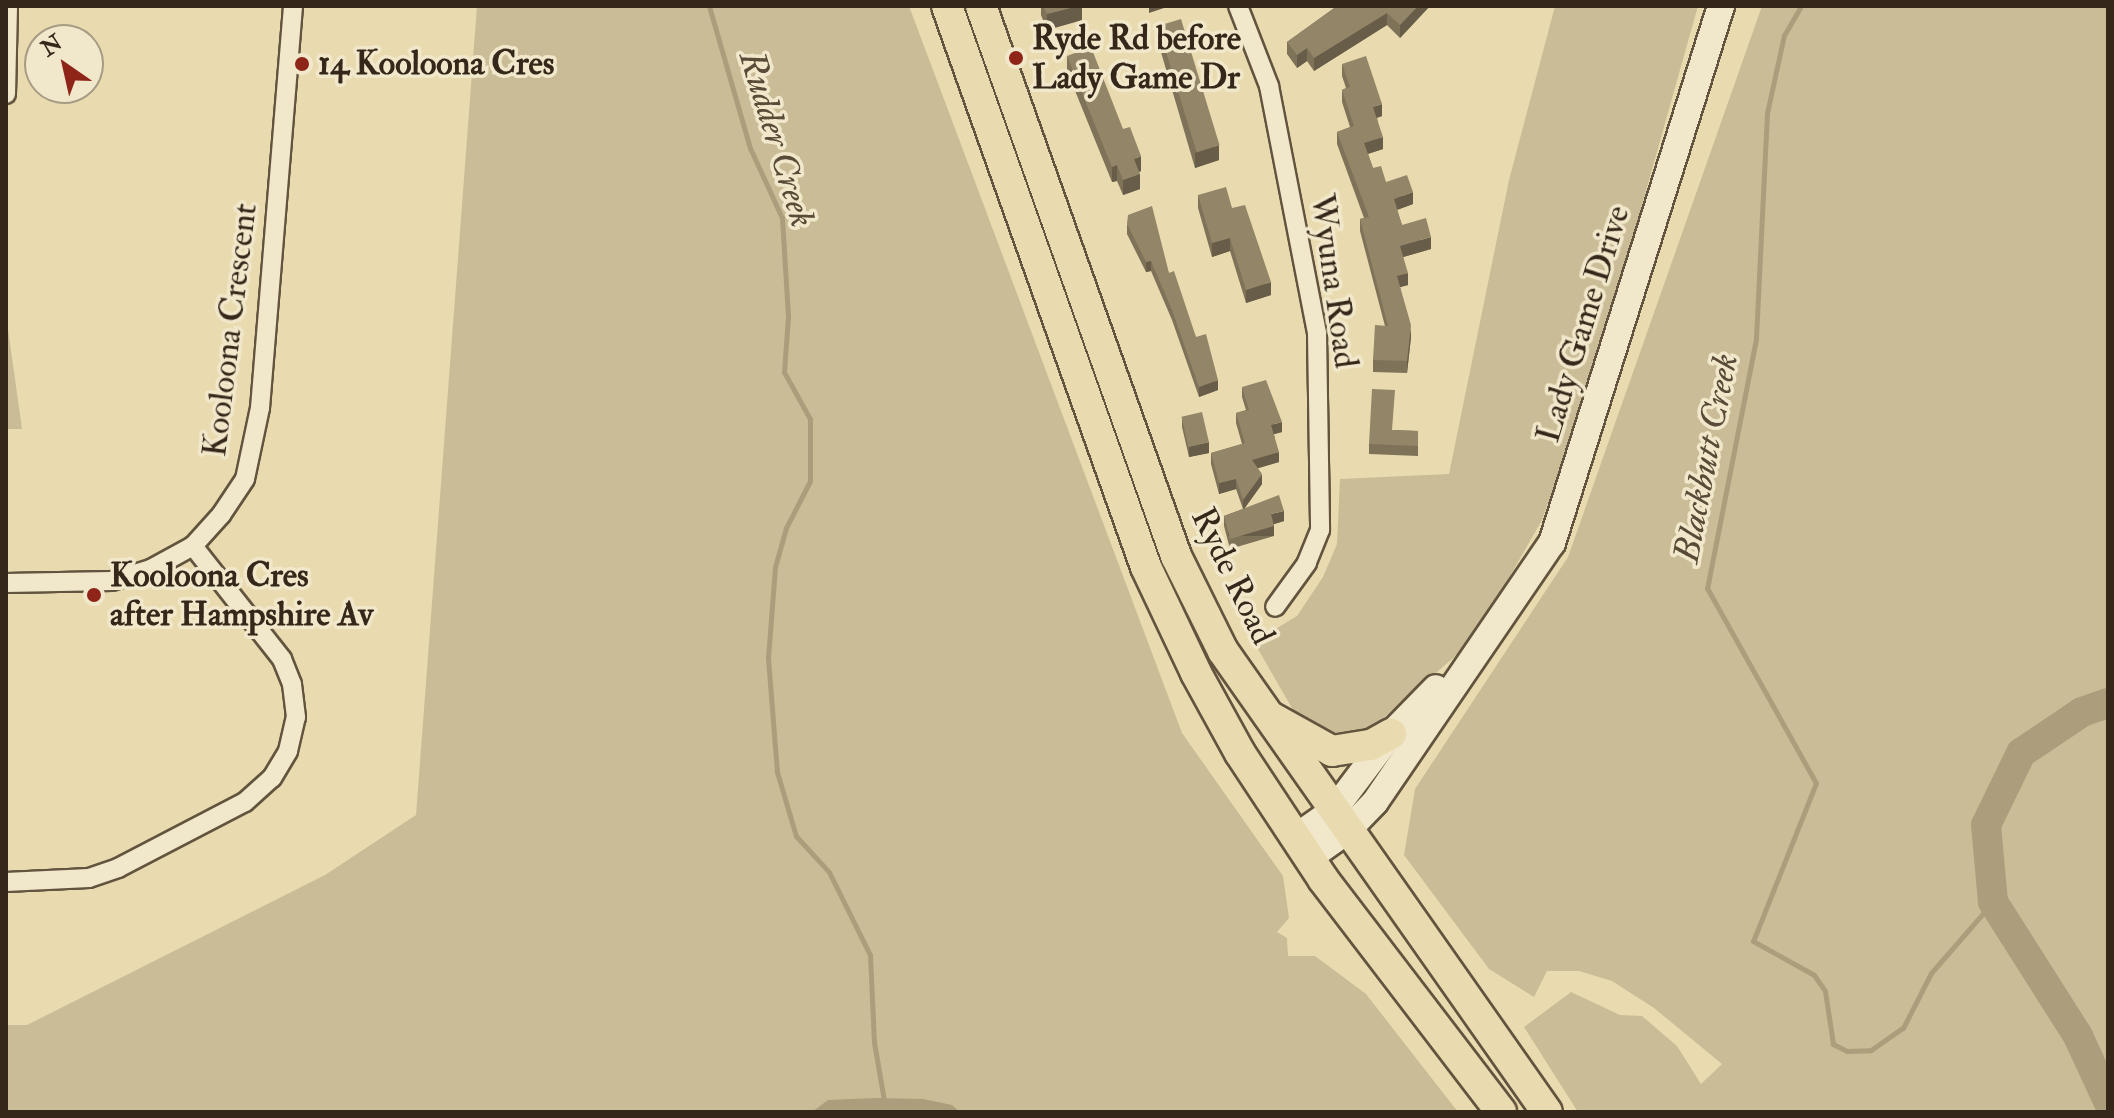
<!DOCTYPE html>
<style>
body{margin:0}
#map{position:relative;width:2114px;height:1118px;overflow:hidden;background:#e9dbaf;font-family:"IM FELL Double Pica",serif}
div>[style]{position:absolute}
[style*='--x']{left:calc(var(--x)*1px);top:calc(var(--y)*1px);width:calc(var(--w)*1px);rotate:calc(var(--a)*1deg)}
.green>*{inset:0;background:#cabc96}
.water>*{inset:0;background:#ac9e7c}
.stream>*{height:5px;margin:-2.5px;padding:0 2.5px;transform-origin:2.5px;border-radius:2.5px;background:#ac9e7c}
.river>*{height:30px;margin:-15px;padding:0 15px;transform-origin:15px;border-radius:15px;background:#ac9e7c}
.roads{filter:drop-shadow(2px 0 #62543e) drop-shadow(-2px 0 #62543e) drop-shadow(0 2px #62543e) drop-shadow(0 -2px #62543e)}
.minor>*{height:18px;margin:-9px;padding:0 9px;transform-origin:9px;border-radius:9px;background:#f1e8cb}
.secondary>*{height:26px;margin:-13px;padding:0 13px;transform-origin:13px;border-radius:13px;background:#f1e8cb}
.trunk>*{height:30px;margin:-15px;padding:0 15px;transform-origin:15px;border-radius:15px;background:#e9dbaf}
.wall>*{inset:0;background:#7e7259}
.shaded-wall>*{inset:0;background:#675d48;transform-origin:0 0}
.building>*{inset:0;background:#938567;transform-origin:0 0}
.dots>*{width:22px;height:22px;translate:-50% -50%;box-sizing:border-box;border:4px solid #f1e8cb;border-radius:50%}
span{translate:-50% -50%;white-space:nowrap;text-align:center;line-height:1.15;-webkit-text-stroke:7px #f1e8cb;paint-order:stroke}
.poi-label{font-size:34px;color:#352719;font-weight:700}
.left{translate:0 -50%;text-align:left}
.street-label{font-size:34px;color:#352719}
.water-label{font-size:36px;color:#594b37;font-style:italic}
.frame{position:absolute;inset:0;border:8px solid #352719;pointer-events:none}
.north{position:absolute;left:24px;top:24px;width:80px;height:80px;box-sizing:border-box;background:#f1e8cb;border:2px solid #a69b84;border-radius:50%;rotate:326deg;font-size:22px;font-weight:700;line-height:32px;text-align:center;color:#352719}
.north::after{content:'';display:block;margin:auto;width:28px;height:36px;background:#8f2418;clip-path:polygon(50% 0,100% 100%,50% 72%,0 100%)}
</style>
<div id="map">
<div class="green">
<i style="clip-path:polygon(477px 6px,909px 6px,1182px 733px,1283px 876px,1289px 918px,1277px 932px,1287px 938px,1288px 956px,1315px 956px,1366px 994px,1458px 1112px,6px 1112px,6px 1025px,27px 1025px,325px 875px,416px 815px)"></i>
<i style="clip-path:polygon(1555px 6px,1698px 6px,1597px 365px,1542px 520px,1473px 641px,1373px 727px,1356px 736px,1325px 738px,1293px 710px,1254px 642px,1297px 616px,1323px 577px,1337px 544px,1340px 479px,1449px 474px,1509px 180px)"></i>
<i style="clip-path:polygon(1762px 6px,2108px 6px,2108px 1112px,1578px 1112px,1524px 1027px,1571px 992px,1620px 1015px,1642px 1016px,1677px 1046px,1701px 1084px,1722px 1064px,1654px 1008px,1612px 981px,1579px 971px,1547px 971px,1534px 997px,1489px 969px,1404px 855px,1415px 789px,1568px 557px)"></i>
<i style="clip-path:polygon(6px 322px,7px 322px,22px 429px,6px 429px)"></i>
</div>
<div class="water">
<i style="clip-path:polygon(875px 1098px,923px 1099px,952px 1105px,960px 1112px,812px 1112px,828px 1100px)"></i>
</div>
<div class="stream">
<i style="--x:709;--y:6;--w:148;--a:73.9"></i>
<i style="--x:750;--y:148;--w:77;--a:65.4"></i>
<i style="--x:782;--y:218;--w:99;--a:86.5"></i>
<i style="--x:788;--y:317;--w:55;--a:94.2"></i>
<i style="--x:784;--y:372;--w:54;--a:61"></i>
<i style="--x:810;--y:419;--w:62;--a:90"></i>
<i style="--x:810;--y:481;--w:53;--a:117.1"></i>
<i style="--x:786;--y:528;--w:41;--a:105.8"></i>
<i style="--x:775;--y:567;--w:91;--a:94.4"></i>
<i style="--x:768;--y:658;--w:114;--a:85.5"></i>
<i style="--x:777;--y:772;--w:67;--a:73.5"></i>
<i style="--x:796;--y:836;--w:49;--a:47.5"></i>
<i style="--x:829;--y:872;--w:93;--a:63.7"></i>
<i style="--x:870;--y:955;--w:87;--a:87.4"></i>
<i style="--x:874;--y:1042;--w:71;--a:80.3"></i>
<i style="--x:1801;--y:6;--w:34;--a:120"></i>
<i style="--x:1784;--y:35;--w:80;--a:102.3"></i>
<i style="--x:1767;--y:113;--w:226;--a:92.8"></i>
<i style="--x:1756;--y:339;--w:254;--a:101.1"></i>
<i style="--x:1707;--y:588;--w:223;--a:60.8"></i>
<i style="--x:1816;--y:783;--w:170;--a:111.7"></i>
<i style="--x:1753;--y:941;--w:70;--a:29.1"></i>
<i style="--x:1814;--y:975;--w:19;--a:55"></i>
<i style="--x:1825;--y:991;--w:54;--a:81.4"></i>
<i style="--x:1833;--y:1044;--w:16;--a:27"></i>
<i style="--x:1847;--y:1051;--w:24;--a:-2"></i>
<i style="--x:1871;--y:1050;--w:39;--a:-35"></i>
<i style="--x:1903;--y:1028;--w:62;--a:-63"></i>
<i style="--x:1931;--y:973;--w:94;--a:-48.9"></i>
</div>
<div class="river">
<i style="--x:2108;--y:703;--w:28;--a:161"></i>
<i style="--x:2082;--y:712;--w:73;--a:146.1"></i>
<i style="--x:2021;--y:753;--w:80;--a:115.9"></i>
<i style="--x:1986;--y:825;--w:77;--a:84.8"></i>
<i style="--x:1993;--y:902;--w:159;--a:57.6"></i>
<i style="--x:2078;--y:1036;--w:72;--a:65.2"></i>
</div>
<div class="roads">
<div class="minor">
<i style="--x:1238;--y:6;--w:86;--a:68.8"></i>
<i style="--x:1269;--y:86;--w:252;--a:79"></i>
<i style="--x:1317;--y:333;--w:197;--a:89.1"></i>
<i style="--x:1320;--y:530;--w:35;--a:112"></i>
<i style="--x:1307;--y:563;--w:54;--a:126"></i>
<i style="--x:6;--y:94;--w:88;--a:-88.7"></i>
<i style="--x:6;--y:583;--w:106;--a:-1.1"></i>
<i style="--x:112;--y:581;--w:41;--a:-17.1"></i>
<i style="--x:151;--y:569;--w:48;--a:-28.7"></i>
<i style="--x:193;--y:546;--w:42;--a:-47.9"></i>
<i style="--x:221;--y:515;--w:43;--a:-56.3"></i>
<i style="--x:245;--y:479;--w:73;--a:-78.1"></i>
<i style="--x:260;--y:408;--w:403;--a:-85.3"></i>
<i style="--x:6;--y:882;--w:83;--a:-2.8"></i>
<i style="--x:89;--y:878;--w:31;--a:-19"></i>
<i style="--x:118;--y:868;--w:143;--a:-27.5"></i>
<i style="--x:245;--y:802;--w:36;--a:-42"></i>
<i style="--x:272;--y:778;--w:31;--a:-59"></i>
<i style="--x:288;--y:751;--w:35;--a:-77"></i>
<i style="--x:296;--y:717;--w:33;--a:-97"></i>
<i style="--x:292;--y:684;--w:27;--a:-112"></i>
<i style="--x:282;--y:659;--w:144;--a:-128.2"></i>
</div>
<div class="secondary">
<i style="--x:1296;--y:837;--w:45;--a:-35.1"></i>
<i style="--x:1333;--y:811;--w:96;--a:-53"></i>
<i style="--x:1391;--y:734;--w:64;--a:-45.6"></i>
<i style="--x:1309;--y:858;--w:47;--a:-35.4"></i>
<i style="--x:1347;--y:831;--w:40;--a:-46"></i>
<i style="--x:1375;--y:802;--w:314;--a:-55.7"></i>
<i style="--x:1552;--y:543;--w:563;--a:-72.53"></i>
</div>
<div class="trunk">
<i style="--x:947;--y:6;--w:595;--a:70.47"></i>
<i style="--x:1146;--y:567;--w:117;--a:64.7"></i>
<i style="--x:1196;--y:673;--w:91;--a:61.2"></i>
<i style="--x:1240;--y:753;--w:151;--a:56.6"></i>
<i style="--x:1323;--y:879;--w:293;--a:52.6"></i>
<i style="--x:981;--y:6;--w:584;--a:70.48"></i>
<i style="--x:1176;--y:556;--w:106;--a:63.7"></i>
<i style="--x:1223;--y:651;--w:563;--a:54.9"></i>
<i style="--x:1269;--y:716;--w:72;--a:29.1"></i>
<i style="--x:1332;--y:751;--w:39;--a:-9"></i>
<i style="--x:1371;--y:745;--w:23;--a:-29"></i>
</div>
</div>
<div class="wall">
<i style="clip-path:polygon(1041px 6px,1082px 6px,1082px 20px,1047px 30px,1041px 15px)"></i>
<i style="clip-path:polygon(1337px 6px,1429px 6px,1429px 7px,1400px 38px,1387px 25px,1314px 71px,1307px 61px,1297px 68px,1287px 54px,1287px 42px)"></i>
<i style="clip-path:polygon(1158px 26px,1219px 160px,1195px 168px,1158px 42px)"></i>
<i style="clip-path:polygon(1067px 56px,1123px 129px,1141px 171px,1139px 172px,1140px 189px,1123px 195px,1117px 181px,1112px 182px,1067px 71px)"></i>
<i style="clip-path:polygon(1342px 64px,1382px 116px,1377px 118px,1383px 149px,1368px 154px,1373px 168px,1386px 182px,1413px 204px,1397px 210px,1402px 225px,1431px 249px,1403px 257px,1408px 285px,1400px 287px,1411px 337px,1407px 373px,1373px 372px,1373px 360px,1385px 326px,1360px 231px,1360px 219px,1364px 218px,1337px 144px,1337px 132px,1350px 127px,1342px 102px,1342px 90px,1346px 88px,1342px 76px)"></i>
<i style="clip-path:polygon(1198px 195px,1232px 208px,1271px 295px,1246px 303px,1230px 251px,1212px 257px,1198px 208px)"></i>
<i style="clip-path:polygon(1127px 224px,1169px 273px,1218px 390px,1199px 397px,1172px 320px,1151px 271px,1146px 272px,1127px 234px)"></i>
<i style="clip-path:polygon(1242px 387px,1282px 432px,1274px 434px,1279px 462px,1258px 468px,1262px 484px,1245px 508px,1284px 521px,1274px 524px,1274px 536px,1230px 549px,1224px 526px,1224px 516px,1243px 509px,1236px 489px,1219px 494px,1211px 464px,1211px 453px,1242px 444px,1236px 423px,1236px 413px,1246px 410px,1242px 397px)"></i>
<i style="clip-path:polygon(1182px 417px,1209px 453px,1189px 457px,1182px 427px)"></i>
<i style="clip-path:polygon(1393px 430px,1418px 431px,1418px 456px,1369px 454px,1369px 444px)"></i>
</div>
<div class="shaded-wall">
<i style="clip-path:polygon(1079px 6px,1082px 6px,1082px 20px,1047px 30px,1047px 14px)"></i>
<i style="clip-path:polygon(1149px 6px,1170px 6px,1149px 13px)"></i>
<i style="clip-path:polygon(1418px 6px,1429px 7px,1400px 38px,1400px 25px)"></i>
<i style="clip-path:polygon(1387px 13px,1387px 25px,1314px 71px,1314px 58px)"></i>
<i style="clip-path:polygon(1307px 48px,1307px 61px,1297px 68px,1297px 55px)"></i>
<i style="clip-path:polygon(1382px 104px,1382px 116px,1373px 119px,1373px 107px)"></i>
<i style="clip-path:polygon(1383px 137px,1383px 149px,1364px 155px,1364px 143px)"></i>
<i style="clip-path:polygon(1219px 145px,1219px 160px,1195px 168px,1195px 153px)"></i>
<i style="clip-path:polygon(1141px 156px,1141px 171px,1134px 174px,1134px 159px)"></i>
<i style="clip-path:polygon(1117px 165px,1117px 181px,1112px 182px,1112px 167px)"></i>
<i style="clip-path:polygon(1140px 174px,1140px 189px,1123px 195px,1123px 180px)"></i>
<i style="clip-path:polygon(1413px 192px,1413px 204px,1394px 211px,1394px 199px)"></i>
<i style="clip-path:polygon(1431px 237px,1431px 249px,1400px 258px,1400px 246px)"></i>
<i style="clip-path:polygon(1230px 238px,1230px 251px,1212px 257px,1212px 243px)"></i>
<i style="clip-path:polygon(1151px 261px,1151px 271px,1146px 272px,1146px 262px)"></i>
<i style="clip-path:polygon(1408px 273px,1408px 285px,1397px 288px,1397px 276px)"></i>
<i style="clip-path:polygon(1271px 282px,1271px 295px,1246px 303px,1246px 290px)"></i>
<i style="clip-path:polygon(1411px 325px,1411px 337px,1407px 373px,1407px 361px)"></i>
<i style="clip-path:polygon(1218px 380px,1218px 390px,1199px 397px,1199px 387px)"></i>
<i style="clip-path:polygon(1282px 422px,1282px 432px,1271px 435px,1271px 425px)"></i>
<i style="clip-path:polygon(1209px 442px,1209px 453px,1189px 457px,1189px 447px)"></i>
<i style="clip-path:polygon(1279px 452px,1279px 462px,1252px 470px,1252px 460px)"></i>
<i style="clip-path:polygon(1262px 474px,1262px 484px,1243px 510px,1243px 500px)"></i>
<i style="clip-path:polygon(1236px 479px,1236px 489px,1219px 494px,1219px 483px)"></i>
<i style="clip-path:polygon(1284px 511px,1284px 521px,1271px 525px,1271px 514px)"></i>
<i style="left:1274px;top:526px;width:10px;height:46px;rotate:90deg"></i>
</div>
<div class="building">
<i style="clip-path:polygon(1043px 6px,1079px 6px,1047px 14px)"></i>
<i style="clip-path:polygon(1337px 6px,1418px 6px,1400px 25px,1387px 13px,1314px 58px,1307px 48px,1297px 55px,1287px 42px)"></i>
<i style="left:1181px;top:19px;width:132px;height:24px;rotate:73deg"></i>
<i style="clip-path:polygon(1091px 47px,1123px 129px,1130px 127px,1141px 156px,1134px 159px,1140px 174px,1123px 180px,1117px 165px,1112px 167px,1067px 56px)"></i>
<i style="clip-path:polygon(1366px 56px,1382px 104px,1373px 107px,1383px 137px,1364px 143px,1373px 168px,1381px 166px,1386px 182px,1407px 175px,1413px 192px,1394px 199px,1402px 225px,1426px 218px,1431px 237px,1400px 246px,1408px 273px,1397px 276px,1411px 325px,1407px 361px,1373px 360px,1375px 325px,1388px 326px,1360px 219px,1369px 217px,1337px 132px,1354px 126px,1342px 90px,1350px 87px,1342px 64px)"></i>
<i style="clip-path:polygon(1226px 187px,1232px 208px,1245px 205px,1271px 282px,1246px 290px,1230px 238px,1212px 243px,1198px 195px)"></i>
<i style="clip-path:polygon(1152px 206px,1169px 273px,1174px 271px,1196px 337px,1206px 334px,1218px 380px,1199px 387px,1172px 310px,1151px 261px,1146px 262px,1127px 224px,1128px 215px)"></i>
<i style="clip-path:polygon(1266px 380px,1282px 422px,1271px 425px,1279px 452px,1252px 460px,1262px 474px,1243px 500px,1236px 479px,1219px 483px,1211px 453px,1245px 443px,1236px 413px,1249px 410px,1242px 387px)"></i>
<i style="clip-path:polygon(1372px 389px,1395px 390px,1392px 430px,1418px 431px,1418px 446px,1369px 444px)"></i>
<i style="left:1202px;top:412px;width:31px;height:21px;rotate:77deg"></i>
<i style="clip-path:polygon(1279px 495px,1284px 511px,1271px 514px,1274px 526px,1230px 539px,1224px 516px)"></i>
</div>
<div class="dots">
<i style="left:1016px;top:58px;background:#8f2418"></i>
<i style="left:302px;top:64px;background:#8f2418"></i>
<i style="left:94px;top:595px;background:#8f2418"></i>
</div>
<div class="poi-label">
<span class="left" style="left:1032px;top:58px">Ryde Rd before<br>Lady Game Dr</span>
<span class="left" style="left:318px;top:64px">14 Kooloona Cres</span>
<span class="left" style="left:110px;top:595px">Kooloona Cres<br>after Hampshire Av</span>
</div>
<div class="street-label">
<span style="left:1334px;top:281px;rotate:82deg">Wyuna Road</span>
<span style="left:1583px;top:324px;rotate:-73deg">Lady Game Drive</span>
<span style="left:230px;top:330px;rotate:-83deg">Kooloona Crescent</span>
<span style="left:1233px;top:576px;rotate:64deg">Ryde Road</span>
</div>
<div class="water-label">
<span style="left:777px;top:139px;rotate:73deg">Rudder Creek</span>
<span style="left:1706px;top:458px;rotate:-79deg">Blackbutt Creek</span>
</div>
<div class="frame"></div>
<div class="north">N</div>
</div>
